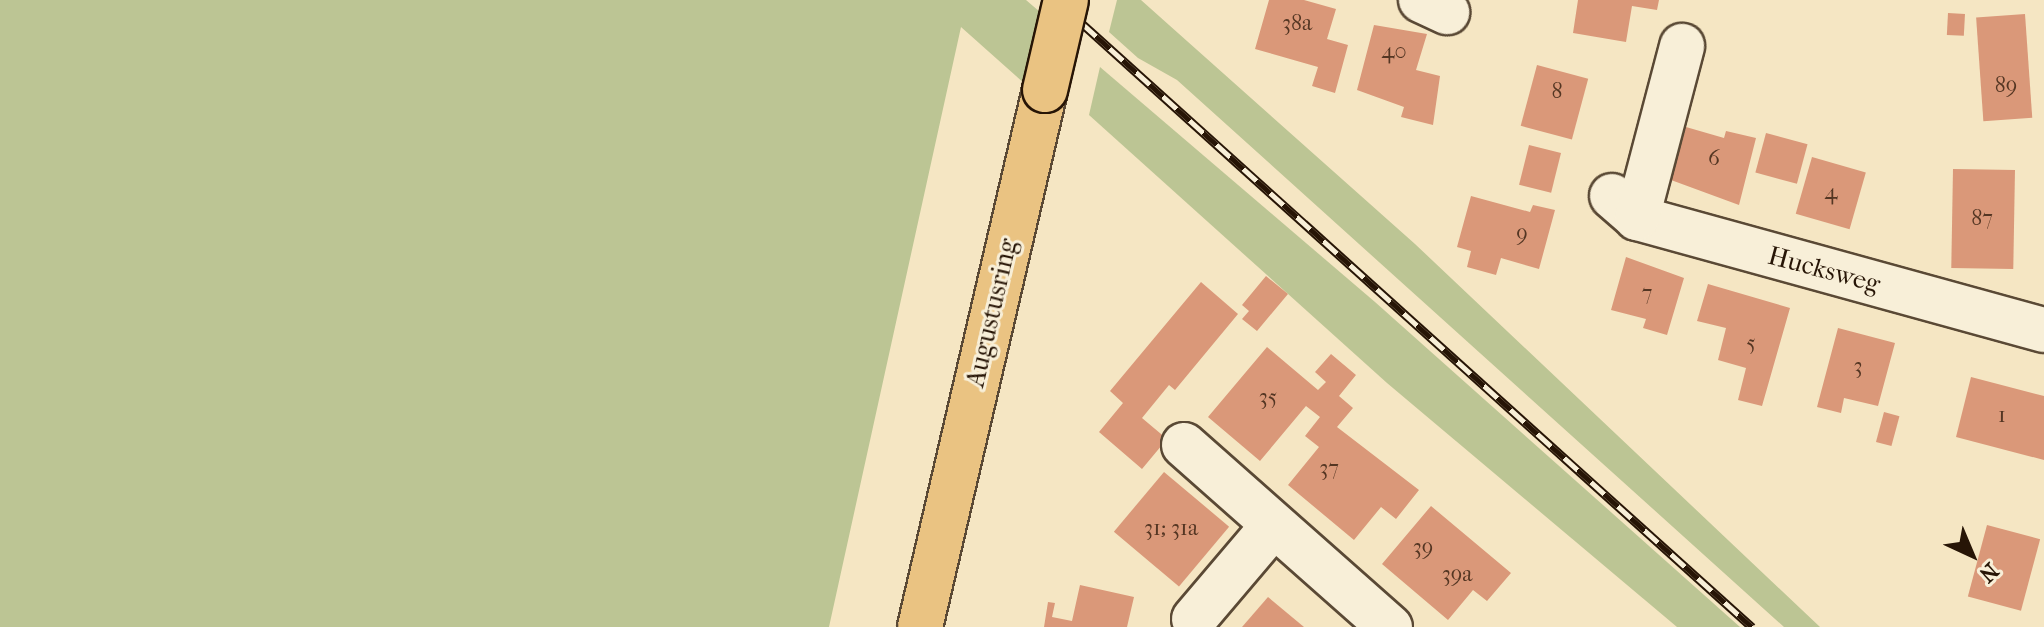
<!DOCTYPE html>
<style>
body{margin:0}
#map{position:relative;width:2044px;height:627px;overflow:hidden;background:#f5e6c3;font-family:"IM FELL French Canon",serif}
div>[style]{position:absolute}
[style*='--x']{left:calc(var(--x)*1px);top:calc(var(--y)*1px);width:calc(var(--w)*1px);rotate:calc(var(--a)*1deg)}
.green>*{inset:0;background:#bcc594}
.building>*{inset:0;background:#da9879;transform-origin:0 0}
.roads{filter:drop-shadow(2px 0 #5a4935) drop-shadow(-2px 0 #5a4935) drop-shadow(0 2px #5a4935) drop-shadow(0 -2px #5a4935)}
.minor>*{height:44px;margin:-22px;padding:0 22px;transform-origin:22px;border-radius:22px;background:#f8efd8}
.major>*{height:44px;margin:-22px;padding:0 22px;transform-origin:22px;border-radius:22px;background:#eac382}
.rail>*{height:9px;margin-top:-4.5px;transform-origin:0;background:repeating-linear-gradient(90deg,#f8efd8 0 18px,#271506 0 36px);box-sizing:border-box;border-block:2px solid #271506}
.bridges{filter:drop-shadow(2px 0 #271506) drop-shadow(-2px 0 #271506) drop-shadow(0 2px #271506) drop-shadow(0 -2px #271506)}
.major-bridge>*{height:44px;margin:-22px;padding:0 22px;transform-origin:22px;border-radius:22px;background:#eac382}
span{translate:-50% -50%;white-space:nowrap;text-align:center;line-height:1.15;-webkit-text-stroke:6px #f8efd8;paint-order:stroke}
.number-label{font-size:22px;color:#543623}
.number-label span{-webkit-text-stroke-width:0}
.street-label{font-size:26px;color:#271506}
.north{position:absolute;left:1932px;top:515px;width:80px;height:80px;-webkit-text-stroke:6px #f8efd8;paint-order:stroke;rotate:136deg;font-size:22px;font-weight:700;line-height:32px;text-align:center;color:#271506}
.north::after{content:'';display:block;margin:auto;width:28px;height:36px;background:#271506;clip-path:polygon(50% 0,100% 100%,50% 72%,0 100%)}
</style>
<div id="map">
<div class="green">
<i style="clip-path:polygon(0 0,1026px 0,1040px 12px,1025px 84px,961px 27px,829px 627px,0 627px)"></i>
<i style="clip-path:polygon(1117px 0,1141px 0,1169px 25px,1415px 244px,1820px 627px,1784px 627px,1177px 80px,1138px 58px,1109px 32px)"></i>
<i style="clip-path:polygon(1100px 67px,1375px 302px,1740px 627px,1677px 627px,1387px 383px,1089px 115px)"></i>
</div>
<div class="building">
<i style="clip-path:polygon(1269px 0,1304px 0,1336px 9px,1327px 39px,1348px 45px,1335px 93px,1312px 86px,1318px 67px,1255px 49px)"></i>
<i style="clip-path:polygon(1578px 0,1659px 0,1657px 10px,1632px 6px,1626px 42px,1573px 33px)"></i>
<i style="left:1948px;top:13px;width:17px;height:22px;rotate:3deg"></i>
<i style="left:2025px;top:14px;width:104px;height:49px;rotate:86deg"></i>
<i style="clip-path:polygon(1374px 25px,1427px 34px,1416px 70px,1440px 76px,1433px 125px,1401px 117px,1404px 107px,1357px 90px)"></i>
<i style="left:1537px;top:65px;width:53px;height:63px;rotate:15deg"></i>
<i style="clip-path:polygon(1686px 127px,1724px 138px,1726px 131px,1756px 138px,1739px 205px,1671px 180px)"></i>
<i style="left:1766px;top:133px;width:43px;height:41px;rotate:15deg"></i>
<i style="left:1529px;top:145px;width:33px;height:41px;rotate:14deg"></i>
<i style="left:1812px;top:157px;width:56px;height:59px;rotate:16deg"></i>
<i style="left:1953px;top:169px;width:62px;height:99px;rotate:1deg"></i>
<i style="clip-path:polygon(1471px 196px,1530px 212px,1533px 205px,1555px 210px,1539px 269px,1501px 258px,1496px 275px,1467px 267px,1471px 251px,1457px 247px)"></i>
<i style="clip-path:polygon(1626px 257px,1684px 278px,1667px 335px,1643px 328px,1646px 319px,1611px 310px)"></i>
<i style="clip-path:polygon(1266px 276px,1288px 294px,1257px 331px,1242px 319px,1249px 311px,1242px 305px)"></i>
<i style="clip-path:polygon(1201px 282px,1238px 314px,1175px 390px,1169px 385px,1142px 418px,1167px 439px,1142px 469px,1099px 432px,1123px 403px,1110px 391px)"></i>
<i style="clip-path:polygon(1708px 284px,1790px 308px,1762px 406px,1738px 400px,1746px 368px,1718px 360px,1726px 328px,1697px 321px)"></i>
<i style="clip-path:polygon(1838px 328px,1895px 343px,1878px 406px,1844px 398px,1841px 413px,1817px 407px)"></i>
<i style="clip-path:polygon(1267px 347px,1318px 390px,1326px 382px,1315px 372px,1331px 354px,1356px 375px,1339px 396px,1353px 408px,1337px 427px,1419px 490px,1396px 519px,1381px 507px,1354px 540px,1288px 485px,1319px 447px,1305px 436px,1320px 417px,1306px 406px,1260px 461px,1208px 417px)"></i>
<i style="clip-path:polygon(1971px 377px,2044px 396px,2044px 460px,1956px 437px)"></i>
<i style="left:1884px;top:412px;width:16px;height:31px;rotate:15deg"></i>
<i style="left:1164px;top:472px;width:85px;height:78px;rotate:40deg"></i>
<i style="clip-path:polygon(1431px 506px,1511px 573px,1487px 601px,1473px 590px,1448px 620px,1382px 564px)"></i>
<i style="left:1987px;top:525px;width:55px;height:74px;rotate:15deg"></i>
<i style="clip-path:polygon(1080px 585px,1134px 597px,1127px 627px,1044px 627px,1048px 602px,1055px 603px,1052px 617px,1072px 621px)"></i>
<i style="clip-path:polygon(1268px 597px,1304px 627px,1242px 627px)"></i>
</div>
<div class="roads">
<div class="minor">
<i style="--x:1421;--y:0;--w:29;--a:25"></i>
<i style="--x:1612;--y:196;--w:33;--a:41"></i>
<i style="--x:1637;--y:218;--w:422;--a:15.4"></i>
<i style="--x:1637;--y:218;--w:178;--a:-75.3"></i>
<i style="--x:1184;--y:445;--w:275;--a:41.5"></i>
<i style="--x:1194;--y:619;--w:121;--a:-49.7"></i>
</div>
<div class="major">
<i style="--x:920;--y:627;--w:551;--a:-76.9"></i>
</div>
</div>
<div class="rail">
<i style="--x:1056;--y:0;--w:937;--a:42.01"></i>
</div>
<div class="bridges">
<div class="major-bridge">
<i style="--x:1045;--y:90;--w:92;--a:-76.9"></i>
</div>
</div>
<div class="number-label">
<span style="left:1297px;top:24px">38a</span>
<span style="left:1394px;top:52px">40</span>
<span style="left:2006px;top:86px">89</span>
<span style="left:1557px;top:92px">8</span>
<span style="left:1714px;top:159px">6</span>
<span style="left:1831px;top:193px">4</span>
<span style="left:1982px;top:219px">87</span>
<span style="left:1522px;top:234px">9</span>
<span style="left:1647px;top:294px">7</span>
<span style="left:1751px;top:344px">5</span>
<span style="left:1858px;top:367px">3</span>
<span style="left:1268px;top:398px">35</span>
<span style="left:2002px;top:416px">1</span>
<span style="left:1329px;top:469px">37</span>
<span style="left:1171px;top:529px">31; 31a</span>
<span style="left:1423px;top:548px">39</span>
<span style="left:1457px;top:575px">39a</span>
</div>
<div class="street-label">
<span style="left:1824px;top:270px;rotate:15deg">Hucksweg</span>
<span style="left:992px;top:313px;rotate:-77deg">Augustusring</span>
</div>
<div class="north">N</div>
</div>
